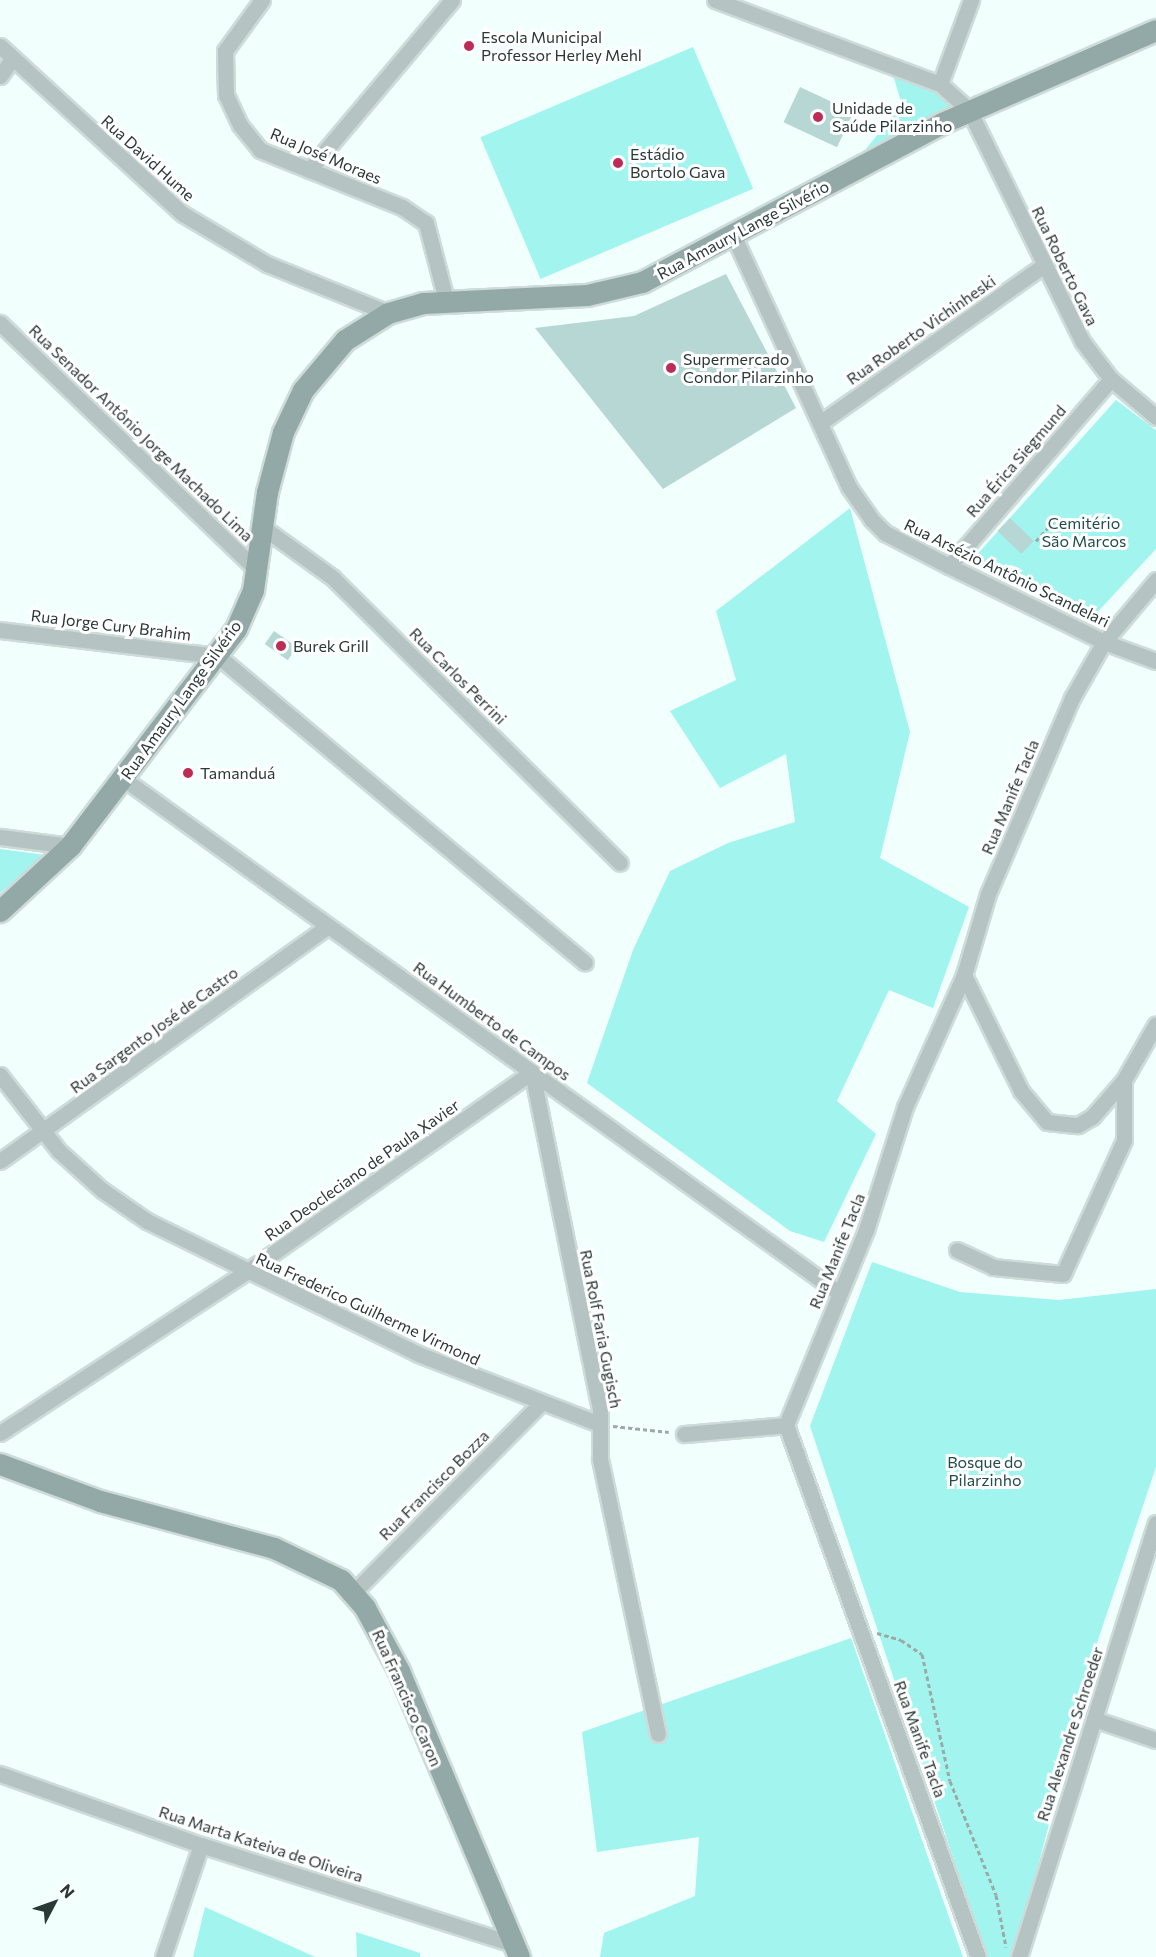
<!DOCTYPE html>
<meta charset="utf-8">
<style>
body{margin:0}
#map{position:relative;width:1156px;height:1957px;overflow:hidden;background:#f1fffd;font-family:Commissioner,sans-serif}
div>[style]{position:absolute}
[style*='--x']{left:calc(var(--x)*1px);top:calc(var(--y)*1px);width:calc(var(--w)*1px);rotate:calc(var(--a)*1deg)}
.green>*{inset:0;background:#a1f5ee;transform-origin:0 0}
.building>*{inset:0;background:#b6d7d4;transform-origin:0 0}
.path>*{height:3px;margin-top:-1.5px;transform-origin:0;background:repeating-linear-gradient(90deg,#9ba9a7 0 4.5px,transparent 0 7.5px)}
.roads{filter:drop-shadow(2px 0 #cddbd9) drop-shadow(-2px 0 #cddbd9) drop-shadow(0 2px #cddbd9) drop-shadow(0 -2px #cddbd9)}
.street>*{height:15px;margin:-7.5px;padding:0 7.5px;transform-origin:7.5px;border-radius:7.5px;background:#b5c4c2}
.secondary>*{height:21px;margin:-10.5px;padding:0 10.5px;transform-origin:10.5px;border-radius:10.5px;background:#93a9a7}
.dots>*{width:16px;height:16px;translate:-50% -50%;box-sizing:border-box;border:3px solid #fff;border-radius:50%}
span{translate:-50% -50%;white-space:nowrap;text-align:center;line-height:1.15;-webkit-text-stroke:6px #fff;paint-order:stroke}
.poi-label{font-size:16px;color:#2a3836}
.left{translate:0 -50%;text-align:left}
.street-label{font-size:16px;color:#2a3836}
.park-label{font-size:16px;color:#214d4a}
.north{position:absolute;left:24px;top:1873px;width:60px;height:60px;-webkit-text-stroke:4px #fff;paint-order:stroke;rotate:49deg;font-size:16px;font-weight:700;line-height:24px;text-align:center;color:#2a3836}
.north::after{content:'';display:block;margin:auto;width:21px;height:27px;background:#2a3836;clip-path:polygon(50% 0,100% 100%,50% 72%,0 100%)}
</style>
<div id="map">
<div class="green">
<i style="left:693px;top:47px;width:154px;height:231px;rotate:67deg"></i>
<i style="clip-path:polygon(893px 75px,941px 93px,951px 108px,865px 150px,902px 105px)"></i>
<i style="clip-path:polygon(1116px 400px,1156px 430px,1156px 549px,1092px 618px,973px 559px)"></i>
<i style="clip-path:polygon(850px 508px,910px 732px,880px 858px,969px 907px,933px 1008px,889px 990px,837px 1101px,876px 1134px,824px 1242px,790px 1231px,587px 1083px,633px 950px,670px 871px,728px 843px,795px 822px,786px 754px,720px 788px,670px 711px,736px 680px,716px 611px)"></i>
<i style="clip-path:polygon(0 849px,46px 855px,0 893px)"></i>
<i style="clip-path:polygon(872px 1262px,960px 1292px,1059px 1300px,1156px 1289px,1156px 1467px,1096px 1646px,1014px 1957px,986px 1957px,810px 1426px)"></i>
<i style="clip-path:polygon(851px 1638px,963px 1957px,600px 1957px,604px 1933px,695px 1896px,699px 1837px,597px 1852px,582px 1732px)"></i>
<i style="clip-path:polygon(205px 1907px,315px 1957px,193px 1957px)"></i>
<i style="clip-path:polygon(356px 1932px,420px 1953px,420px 1957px,357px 1957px)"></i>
</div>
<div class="building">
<i style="left:800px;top:87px;width:59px;height:39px;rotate:25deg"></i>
<i style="clip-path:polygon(726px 274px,796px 408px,663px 489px,535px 328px,634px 316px)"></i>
<i style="left:1010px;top:518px;width:33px;height:18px;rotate:44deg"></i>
<i style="left:274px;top:631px;width:28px;height:16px;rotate:35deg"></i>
</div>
<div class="path">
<i style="--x:1036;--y:541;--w:31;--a:-48"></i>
<i style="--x:613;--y:1426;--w:56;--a:6.1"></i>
<i style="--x:877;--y:1633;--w:25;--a:16"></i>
<i style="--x:901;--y:1640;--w:25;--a:34"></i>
<i style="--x:922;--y:1654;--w:130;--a:77.6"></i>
<i style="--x:950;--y:1781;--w:123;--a:68"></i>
<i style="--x:996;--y:1895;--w:53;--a:79.1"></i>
</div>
<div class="roads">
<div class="street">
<i style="--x:262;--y:0;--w:63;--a:126"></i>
<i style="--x:225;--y:51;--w:44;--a:88.7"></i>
<i style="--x:226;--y:95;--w:33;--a:65"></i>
<i style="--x:240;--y:125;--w:32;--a:51"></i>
<i style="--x:260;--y:150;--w:153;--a:21.9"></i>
<i style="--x:402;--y:207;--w:29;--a:34"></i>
<i style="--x:426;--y:223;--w:80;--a:75.4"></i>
<i style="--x:715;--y:0;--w:240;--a:20.5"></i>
<i style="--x:940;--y:84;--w:39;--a:42"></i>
<i style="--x:969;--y:110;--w:257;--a:63.9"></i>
<i style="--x:1082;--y:341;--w:48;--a:52.7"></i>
<i style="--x:1111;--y:379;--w:59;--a:40.2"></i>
<i style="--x:0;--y:46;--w:248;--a:42.6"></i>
<i style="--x:183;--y:214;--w:98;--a:30.8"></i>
<i style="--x:267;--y:264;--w:131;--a:22"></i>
<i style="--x:0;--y:76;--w:21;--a:-55"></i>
<i style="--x:940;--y:84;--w:90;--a:-69.7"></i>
<i style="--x:309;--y:170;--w:222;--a:-49.9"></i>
<i style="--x:734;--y:237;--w:275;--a:65.3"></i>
<i style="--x:849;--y:487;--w:39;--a:55"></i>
<i style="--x:871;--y:519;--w:20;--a:45"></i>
<i style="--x:885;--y:533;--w:72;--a:27.3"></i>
<i style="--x:949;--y:566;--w:173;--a:26.1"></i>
<i style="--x:1104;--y:642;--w:55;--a:20.1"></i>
<i style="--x:0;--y:323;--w:355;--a:43.9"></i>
<i style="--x:820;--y:423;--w:274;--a:-35.2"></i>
<i style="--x:261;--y:526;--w:89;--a:35.8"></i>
<i style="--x:333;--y:578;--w:404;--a:44.8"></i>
<i style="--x:949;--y:566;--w:247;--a:-49.1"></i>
<i style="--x:0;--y:630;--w:220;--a:6.8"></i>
<i style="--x:218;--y:656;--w:478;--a:39.9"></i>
<i style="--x:124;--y:779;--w:881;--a:35.71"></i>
<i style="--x:0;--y:837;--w:71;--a:7.3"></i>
<i style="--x:964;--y:975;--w:129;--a:63.8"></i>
<i style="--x:1021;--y:1091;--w:40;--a:50"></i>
<i style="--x:1047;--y:1122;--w:31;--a:6"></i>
<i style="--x:1078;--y:1125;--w:16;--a:-30"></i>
<i style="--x:1092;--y:1117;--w:49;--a:-49.1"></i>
<i style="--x:0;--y:1075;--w:96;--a:52.2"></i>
<i style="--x:59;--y:1151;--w:58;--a:42.2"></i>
<i style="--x:102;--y:1190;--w:55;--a:34.6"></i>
<i style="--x:147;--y:1221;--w:302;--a:26.1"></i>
<i style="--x:418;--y:1354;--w:194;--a:21.1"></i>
<i style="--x:0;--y:1161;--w:403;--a:-35.6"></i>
<i style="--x:957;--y:1250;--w:40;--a:25"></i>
<i style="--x:993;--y:1267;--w:70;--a:5.7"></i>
<i style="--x:1063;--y:1274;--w:147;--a:-65.5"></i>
<i style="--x:1124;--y:1140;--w:60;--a:-90"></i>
<i style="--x:1124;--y:1080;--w:64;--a:-60.3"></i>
<i style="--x:0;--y:1433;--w:294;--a:-33.2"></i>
<i style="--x:246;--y:1272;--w:349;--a:-35"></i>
<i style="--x:532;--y:1072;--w:343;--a:78.6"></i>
<i style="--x:600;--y:1408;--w:51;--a:90"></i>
<i style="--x:600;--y:1459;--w:281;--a:78.1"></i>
<i style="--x:684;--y:1434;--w:102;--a:-5"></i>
<i style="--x:354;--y:1592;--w:264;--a:-45.3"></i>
<i style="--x:1094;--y:1719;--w:65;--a:18.7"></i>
<i style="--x:0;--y:1774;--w:213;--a:19.5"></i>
<i style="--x:201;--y:1845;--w:327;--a:17.6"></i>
<i style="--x:163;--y:1957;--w:118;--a:-71.3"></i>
<i style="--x:978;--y:1957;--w:566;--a:-109.84"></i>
<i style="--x:786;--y:1425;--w:211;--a:-67.7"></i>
<i style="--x:866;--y:1230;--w:129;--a:-72.4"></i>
<i style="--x:905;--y:1107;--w:145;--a:-65.9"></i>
<i style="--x:964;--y:975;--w:84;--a:-73.5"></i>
<i style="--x:988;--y:894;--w:213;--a:-66.8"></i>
<i style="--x:1072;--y:698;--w:64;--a:-60.3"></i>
<i style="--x:1104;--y:642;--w:81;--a:-50"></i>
<i style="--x:1019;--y:1957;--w:455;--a:-72.5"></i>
</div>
<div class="secondary">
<i style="--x:0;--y:911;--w:96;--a:-42.9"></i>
<i style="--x:70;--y:846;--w:273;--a:-52.6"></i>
<i style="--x:236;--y:629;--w:43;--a:-66.4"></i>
<i style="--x:253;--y:590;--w:99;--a:-81.9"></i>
<i style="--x:267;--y:492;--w:62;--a:-75.1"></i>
<i style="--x:283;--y:432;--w:47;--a:-64.5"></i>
<i style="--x:303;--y:390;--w:65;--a:-50"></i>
<i style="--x:345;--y:340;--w:51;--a:-32.1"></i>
<i style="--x:388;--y:313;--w:36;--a:-16"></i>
<i style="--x:423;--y:303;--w:164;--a:-2.8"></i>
<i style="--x:587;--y:295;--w:57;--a:-13.3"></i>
<i style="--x:642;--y:282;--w:340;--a:-27.9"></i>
<i style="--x:942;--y:123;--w:233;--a:-23.5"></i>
<i style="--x:0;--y:1464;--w:107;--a:20.3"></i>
<i style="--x:100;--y:1501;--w:180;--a:15.1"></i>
<i style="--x:274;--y:1548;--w:74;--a:25.5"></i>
<i style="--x:341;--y:1580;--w:37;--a:49"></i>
<i style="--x:365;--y:1608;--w:72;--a:61.6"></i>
<i style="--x:399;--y:1671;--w:310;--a:67.2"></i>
</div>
</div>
<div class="dots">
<i style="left:469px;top:46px;background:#bc2c55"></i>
<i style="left:818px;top:117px;background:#bc2c55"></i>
<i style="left:618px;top:163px;background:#bc2c55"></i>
<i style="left:671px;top:368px;background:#bc2c55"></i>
<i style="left:281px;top:646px;background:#bc2c55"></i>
<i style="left:188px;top:773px;background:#bc2c55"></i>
</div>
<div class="poi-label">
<span class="left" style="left:481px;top:46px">Escola Municipal<br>Professor Herley Mehl</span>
<span class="left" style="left:832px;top:117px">Unidade de<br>Saúde Pilarzinho</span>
<span class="left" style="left:630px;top:163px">Estádio<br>Bortolo Gava</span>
<span class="left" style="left:683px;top:368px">Supermercado<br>Condor Pilarzinho</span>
<span class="left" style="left:293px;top:646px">Burek Grill</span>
<span class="left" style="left:200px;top:773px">Tamanduá</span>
</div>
<div class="street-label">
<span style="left:326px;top:156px;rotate:23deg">Rua José Moraes</span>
<span style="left:148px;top:158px;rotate:42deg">Rua David Hume</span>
<span style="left:743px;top:230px;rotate:-28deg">Rua Amaury Lange Silvério</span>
<span style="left:1065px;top:266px;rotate:64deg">Rua Roberto Gava</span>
<span style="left:921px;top:330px;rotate:-35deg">Rua Roberto Vichinheski</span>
<span style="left:141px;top:433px;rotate:44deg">Rua Senador Antônio Jorge Machado Lima</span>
<span style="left:1016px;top:461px;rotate:-49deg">Rua Érica Siegmund</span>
<span style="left:1007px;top:573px;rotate:26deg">Rua Arsézio Antônio Scandelari</span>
<span style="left:111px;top:625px;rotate:7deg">Rua Jorge Cury Brahim</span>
<span style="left:458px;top:676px;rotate:45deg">Rua Carlos Perrini</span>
<span style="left:181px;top:700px;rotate:-54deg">Rua Amaury Lange Silvério</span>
<span style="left:1010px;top:797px;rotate:-67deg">Rua Manife Tacla</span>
<span style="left:492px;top:1021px;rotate:36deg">Rua Humberto de Campos</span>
<span style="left:154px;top:1030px;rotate:-36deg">Rua Sargento José de Castro</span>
<span style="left:362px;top:1170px;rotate:-35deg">Rua Deocleciano de Paula Xavier</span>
<span style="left:837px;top:1251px;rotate:-68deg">Rua Manife Tacla</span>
<span style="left:368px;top:1309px;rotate:25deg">Rua Frederico Guilherme Virmond</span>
<span style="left:601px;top:1329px;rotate:79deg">Rua Rolf Faria Gugisch</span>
<span style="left:434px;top:1485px;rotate:-45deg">Rua Francisco Bozza</span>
<span style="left:407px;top:1698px;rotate:66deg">Rua Francisco Caron</span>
<span style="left:1070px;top:1734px;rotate:-72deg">Rua Alexandre Schroeder</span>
<span style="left:920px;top:1739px;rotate:70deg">Rua Manife Tacla</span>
<span style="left:261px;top:1844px;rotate:18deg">Rua Marta Kateiva de Oliveira</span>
</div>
<div class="park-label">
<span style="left:1084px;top:532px">Cemitério<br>São Marcos</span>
<span style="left:985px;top:1471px">Bosque do<br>Pilarzinho</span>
</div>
<div class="north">N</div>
</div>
